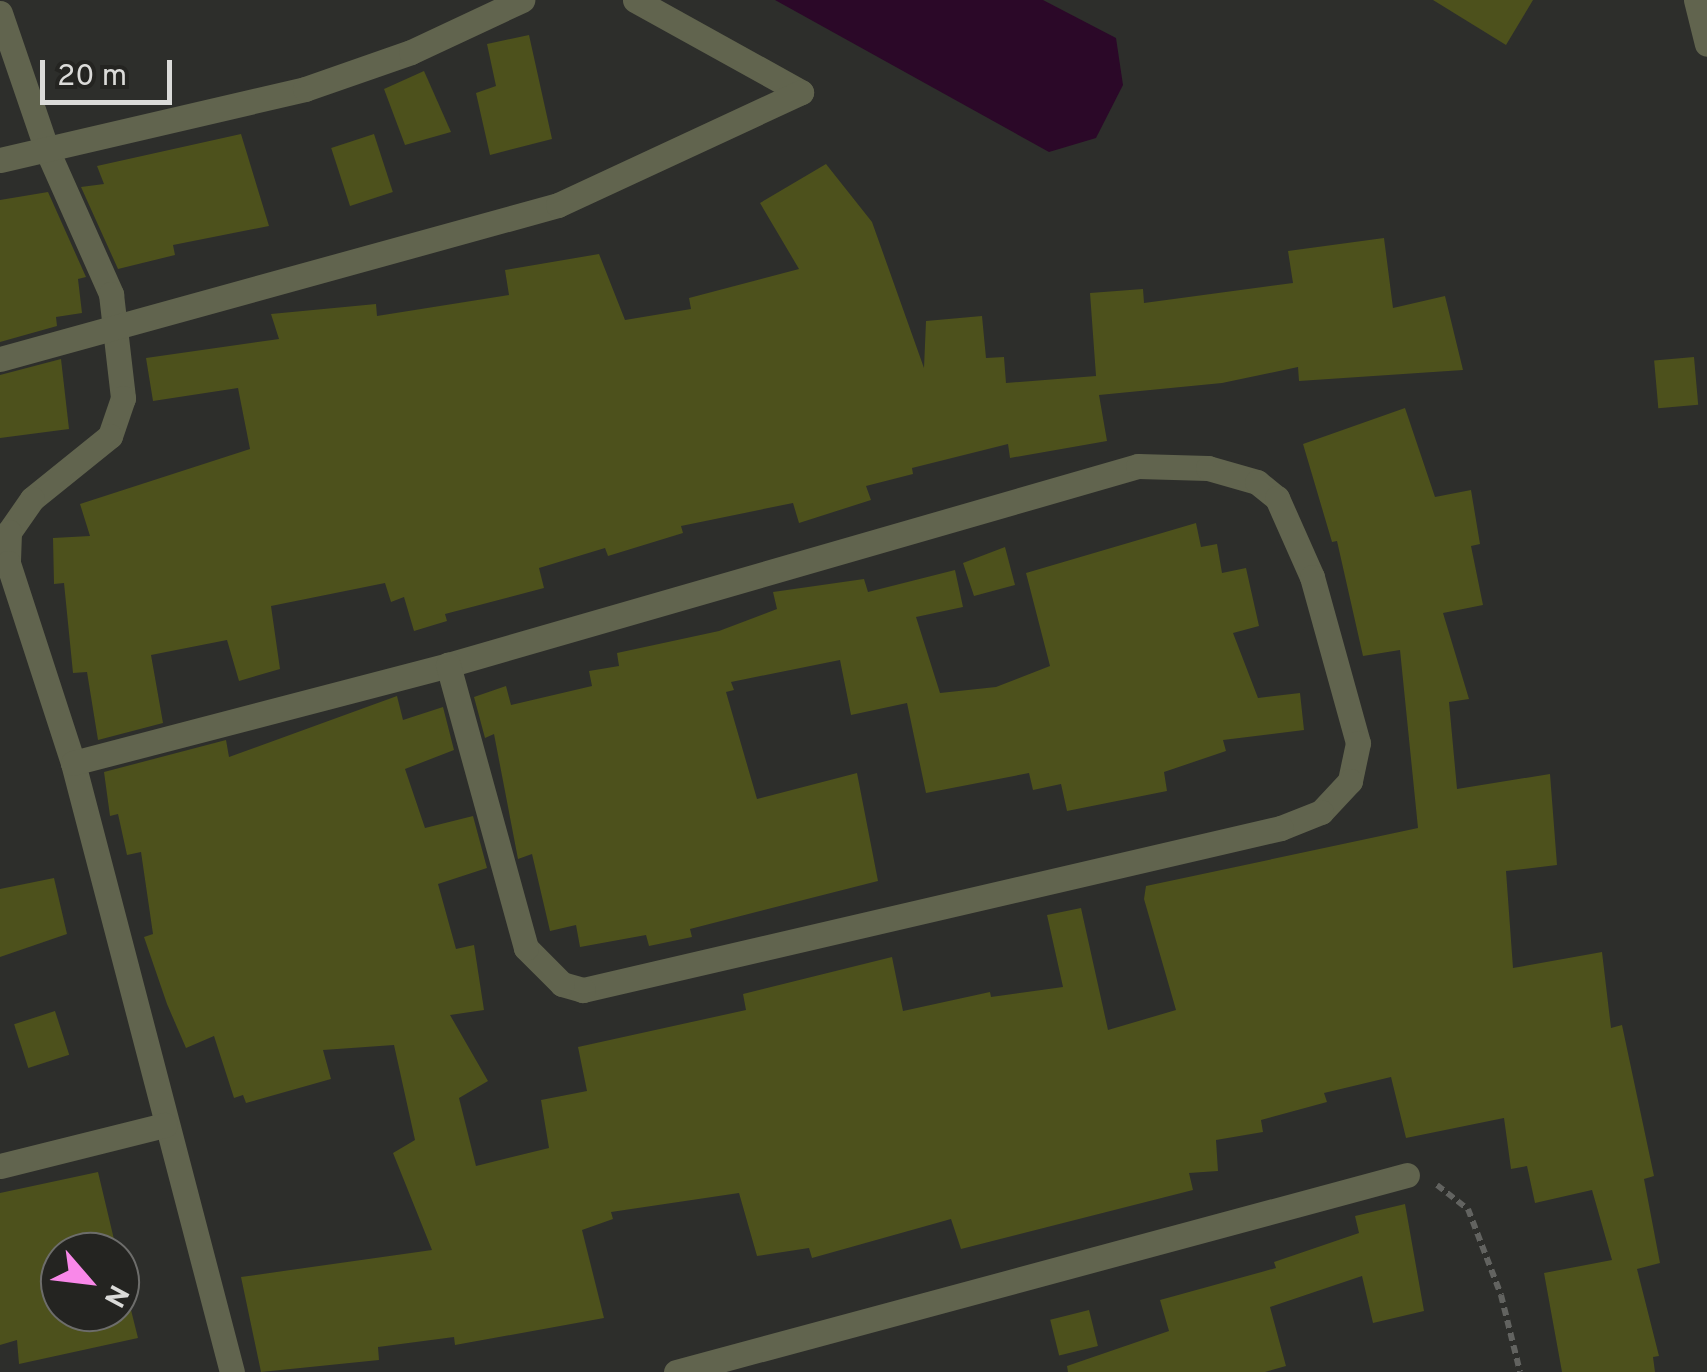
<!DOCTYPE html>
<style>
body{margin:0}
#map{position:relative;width:1707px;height:1372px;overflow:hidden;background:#2d2e2b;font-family:Overpass,sans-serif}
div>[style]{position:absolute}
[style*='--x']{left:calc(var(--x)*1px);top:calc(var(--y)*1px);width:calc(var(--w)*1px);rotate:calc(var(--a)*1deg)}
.water>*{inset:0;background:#2b0828}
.building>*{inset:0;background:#4d511c;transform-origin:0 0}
.path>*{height:6px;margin-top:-3px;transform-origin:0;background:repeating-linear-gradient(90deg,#626360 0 8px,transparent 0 13px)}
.minor>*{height:25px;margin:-12.5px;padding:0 12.5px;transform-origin:12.5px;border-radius:12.5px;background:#61644e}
span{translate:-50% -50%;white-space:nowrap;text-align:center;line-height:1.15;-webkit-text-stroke:8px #242421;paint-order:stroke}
.north{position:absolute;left:40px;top:1232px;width:100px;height:100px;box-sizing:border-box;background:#242421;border:2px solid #6d6d6b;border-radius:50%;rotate:118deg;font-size:28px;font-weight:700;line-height:40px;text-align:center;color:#dbdbd9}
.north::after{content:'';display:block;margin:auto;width:35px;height:45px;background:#f988e9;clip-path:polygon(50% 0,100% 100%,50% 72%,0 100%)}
.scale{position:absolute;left:40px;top:60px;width:132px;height:45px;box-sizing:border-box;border:5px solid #dbdbd9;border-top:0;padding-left:12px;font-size:30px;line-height:35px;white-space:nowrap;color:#dbdbd9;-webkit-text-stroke:8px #242421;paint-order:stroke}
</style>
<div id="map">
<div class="water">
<i style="clip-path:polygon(775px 0,1043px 0,1116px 38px,1123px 85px,1096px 138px,1049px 152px)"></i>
</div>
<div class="building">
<i style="clip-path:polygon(1433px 0,1533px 0,1506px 45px)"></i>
<i style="clip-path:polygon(529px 35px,552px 139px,490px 155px,476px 93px,496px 86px,487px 44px)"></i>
<i style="clip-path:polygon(424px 71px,451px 132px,405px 145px,384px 89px)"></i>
<i style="clip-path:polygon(241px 134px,269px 226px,173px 245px,175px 255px,118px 269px,81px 187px,104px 184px,97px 166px)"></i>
<i style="left:374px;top:134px;width:61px;height:45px;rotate:72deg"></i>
<i style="clip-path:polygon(826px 164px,872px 222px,924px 368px,926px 321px,982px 316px,986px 358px,1004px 357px,1006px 383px,1096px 376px,1090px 293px,1143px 289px,1144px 303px,1293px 283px,1288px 251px,1384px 238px,1393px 308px,1445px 296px,1463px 370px,1299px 381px,1298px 367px,1222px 383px,1099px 395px,1107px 441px,1010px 458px,1008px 444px,912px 468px,913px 474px,866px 486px,871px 500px,799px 523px,793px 503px,681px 526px,683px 533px,608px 556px,605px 548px,539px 568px,544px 588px,445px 614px,447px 621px,414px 631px,404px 597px,391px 602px,385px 583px,271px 606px,280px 669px,239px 681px,227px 640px,151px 655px,163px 723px,98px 740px,87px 672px,73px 673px,64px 583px,54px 584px,53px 538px,90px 536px,80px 504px,250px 449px,238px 388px,153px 401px,146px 358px,279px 339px,271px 314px,376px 304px,377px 316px,509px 295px,505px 270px,599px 254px,625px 320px,691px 309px,689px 298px,799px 269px,760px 203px)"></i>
<i style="clip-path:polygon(48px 192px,86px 277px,78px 279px,82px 313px,56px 317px,57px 326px,0 342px,0 200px)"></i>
<i style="left:1694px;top:357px;width:48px;height:40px;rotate:85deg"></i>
<i style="clip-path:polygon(61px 359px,69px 429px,0 438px,0 375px)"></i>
<i style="clip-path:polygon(1405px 408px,1435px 497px,1471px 490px,1480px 544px,1471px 546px,1483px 605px,1443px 613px,1469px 699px,1449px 702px,1457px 789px,1550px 774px,1557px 865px,1506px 871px,1513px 968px,1602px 952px,1611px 1028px,1622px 1025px,1654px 1176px,1644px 1179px,1660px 1263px,1637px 1269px,1659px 1356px,1653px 1357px,1655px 1372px,1562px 1372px,1544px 1273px,1612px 1260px,1592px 1190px,1535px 1203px,1527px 1166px,1511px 1169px,1504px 1118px,1406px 1138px,1391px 1077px,1324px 1093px,1327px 1102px,1261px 1120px,1263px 1132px,1216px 1140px,1218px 1171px,1189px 1173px,1193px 1190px,961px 1249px,951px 1219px,812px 1258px,809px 1248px,757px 1256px,739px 1193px,611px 1212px,613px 1219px,582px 1230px,604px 1318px,455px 1345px,454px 1337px,378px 1347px,379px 1360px,261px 1372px,241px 1277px,432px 1250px,393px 1153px,415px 1140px,394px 1045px,323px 1050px,331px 1079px,246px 1103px,243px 1095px,234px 1098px,214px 1036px,186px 1048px,167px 1004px,144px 937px,153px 934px,141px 852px,127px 855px,118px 814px,110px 816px,104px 772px,226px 740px,229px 757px,397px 696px,403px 720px,443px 707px,454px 750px,405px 769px,425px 828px,473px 816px,487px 868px,438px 884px,456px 949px,474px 945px,484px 1010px,450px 1015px,488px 1081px,459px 1098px,476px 1166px,549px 1148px,541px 1100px,587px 1091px,578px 1047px,746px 1010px,743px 994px,892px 957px,903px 1011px,990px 992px,991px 997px,1063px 987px,1047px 915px,1081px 908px,1108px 1030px,1176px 1010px,1144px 899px,1146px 886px,1418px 828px,1400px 650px,1363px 656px,1337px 541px,1332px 542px,1303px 444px)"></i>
<i style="clip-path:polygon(1196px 523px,1201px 547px,1217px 544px,1222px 573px,1246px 568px,1259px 626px,1233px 633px,1258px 698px,1300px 693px,1304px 730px,1223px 740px,1226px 751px,1164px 772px,1167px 791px,1067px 811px,1061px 784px,1033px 790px,1029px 773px,926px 793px,907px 703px,851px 715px,840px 660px,731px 682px,734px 690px,726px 692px,757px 799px,857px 773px,878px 881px,690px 929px,692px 937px,649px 946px,646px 935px,580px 947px,576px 925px,550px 931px,532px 854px,518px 859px,494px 734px,485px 738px,474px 697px,506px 686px,511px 705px,592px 686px,589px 671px,619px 666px,617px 653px,719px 631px,777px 609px,773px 592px,864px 579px,868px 592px,955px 570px,963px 607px,916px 617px,940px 693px,996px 687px,1050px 666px,1026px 573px)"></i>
<i style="clip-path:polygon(1005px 547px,1015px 585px,974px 596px,963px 563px)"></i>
<i style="clip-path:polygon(54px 878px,67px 934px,0 957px,0 889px)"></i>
<i style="left:55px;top:1011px;width:46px;height:43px;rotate:72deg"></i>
<i style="clip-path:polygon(98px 1172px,117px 1252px,60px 1252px,60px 1312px,120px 1312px,120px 1266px,138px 1338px,19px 1364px,17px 1340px,0 1345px,0 1193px)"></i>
<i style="clip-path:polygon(1405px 1204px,1424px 1311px,1373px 1323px,1362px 1276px,1270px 1307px,1286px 1366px,1265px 1372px,1068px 1372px,1067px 1366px,1169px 1331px,1160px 1300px,1276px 1268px,1274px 1262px,1359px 1233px,1355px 1216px)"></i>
<i style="left:1089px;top:1310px;width:37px;height:40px;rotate:76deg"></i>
</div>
<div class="path">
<i style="--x:1437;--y:1185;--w:39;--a:38"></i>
<i style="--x:1468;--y:1209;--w:92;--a:69"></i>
<i style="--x:1501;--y:1295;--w:79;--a:76.1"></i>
</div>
<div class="minor">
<i style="--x:635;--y:0;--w:190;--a:29"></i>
<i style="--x:1696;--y:0;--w:45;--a:76"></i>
<i style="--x:0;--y:13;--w:145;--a:71.1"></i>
<i style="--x:47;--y:150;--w:158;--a:66"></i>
<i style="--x:111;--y:294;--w:105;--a:83.4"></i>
<i style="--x:123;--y:398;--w:40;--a:108.9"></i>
<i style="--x:110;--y:436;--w:100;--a:141.1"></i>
<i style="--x:32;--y:499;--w:40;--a:124.9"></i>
<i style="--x:9;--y:532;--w:31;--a:92"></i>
<i style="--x:8;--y:563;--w:210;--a:72"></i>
<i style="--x:73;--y:763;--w:629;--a:75.37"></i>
<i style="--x:0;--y:160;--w:313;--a:-13.1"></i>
<i style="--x:305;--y:89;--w:112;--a:-19.2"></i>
<i style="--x:411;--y:52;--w:123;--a:-25.1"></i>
<i style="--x:0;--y:359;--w:579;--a:-15.43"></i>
<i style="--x:558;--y:205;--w:268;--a:-24.9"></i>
<i style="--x:73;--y:763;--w:388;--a:-14.6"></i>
<i style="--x:448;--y:665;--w:718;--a:-16.09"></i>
<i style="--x:1138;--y:466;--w:70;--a:1.6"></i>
<i style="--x:1208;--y:468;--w:51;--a:15.9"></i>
<i style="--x:1257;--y:482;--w:26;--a:39"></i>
<i style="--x:1277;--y:498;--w:86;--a:66.1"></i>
<i style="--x:1312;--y:577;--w:172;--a:74.5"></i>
<i style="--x:1358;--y:743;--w:39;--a:102"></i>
<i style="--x:1350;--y:781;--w:42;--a:133.1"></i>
<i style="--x:1321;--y:812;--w:43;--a:158.2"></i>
<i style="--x:1281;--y:828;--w:717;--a:166.93"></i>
<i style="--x:583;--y:990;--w:22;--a:-164"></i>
<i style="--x:562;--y:984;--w:51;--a:-135"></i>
<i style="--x:526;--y:948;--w:294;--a:-105.4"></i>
<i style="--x:0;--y:1166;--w:170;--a:-14"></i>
<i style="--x:676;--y:1372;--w:757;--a:-15.08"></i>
</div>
<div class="north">N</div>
<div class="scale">20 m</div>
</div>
